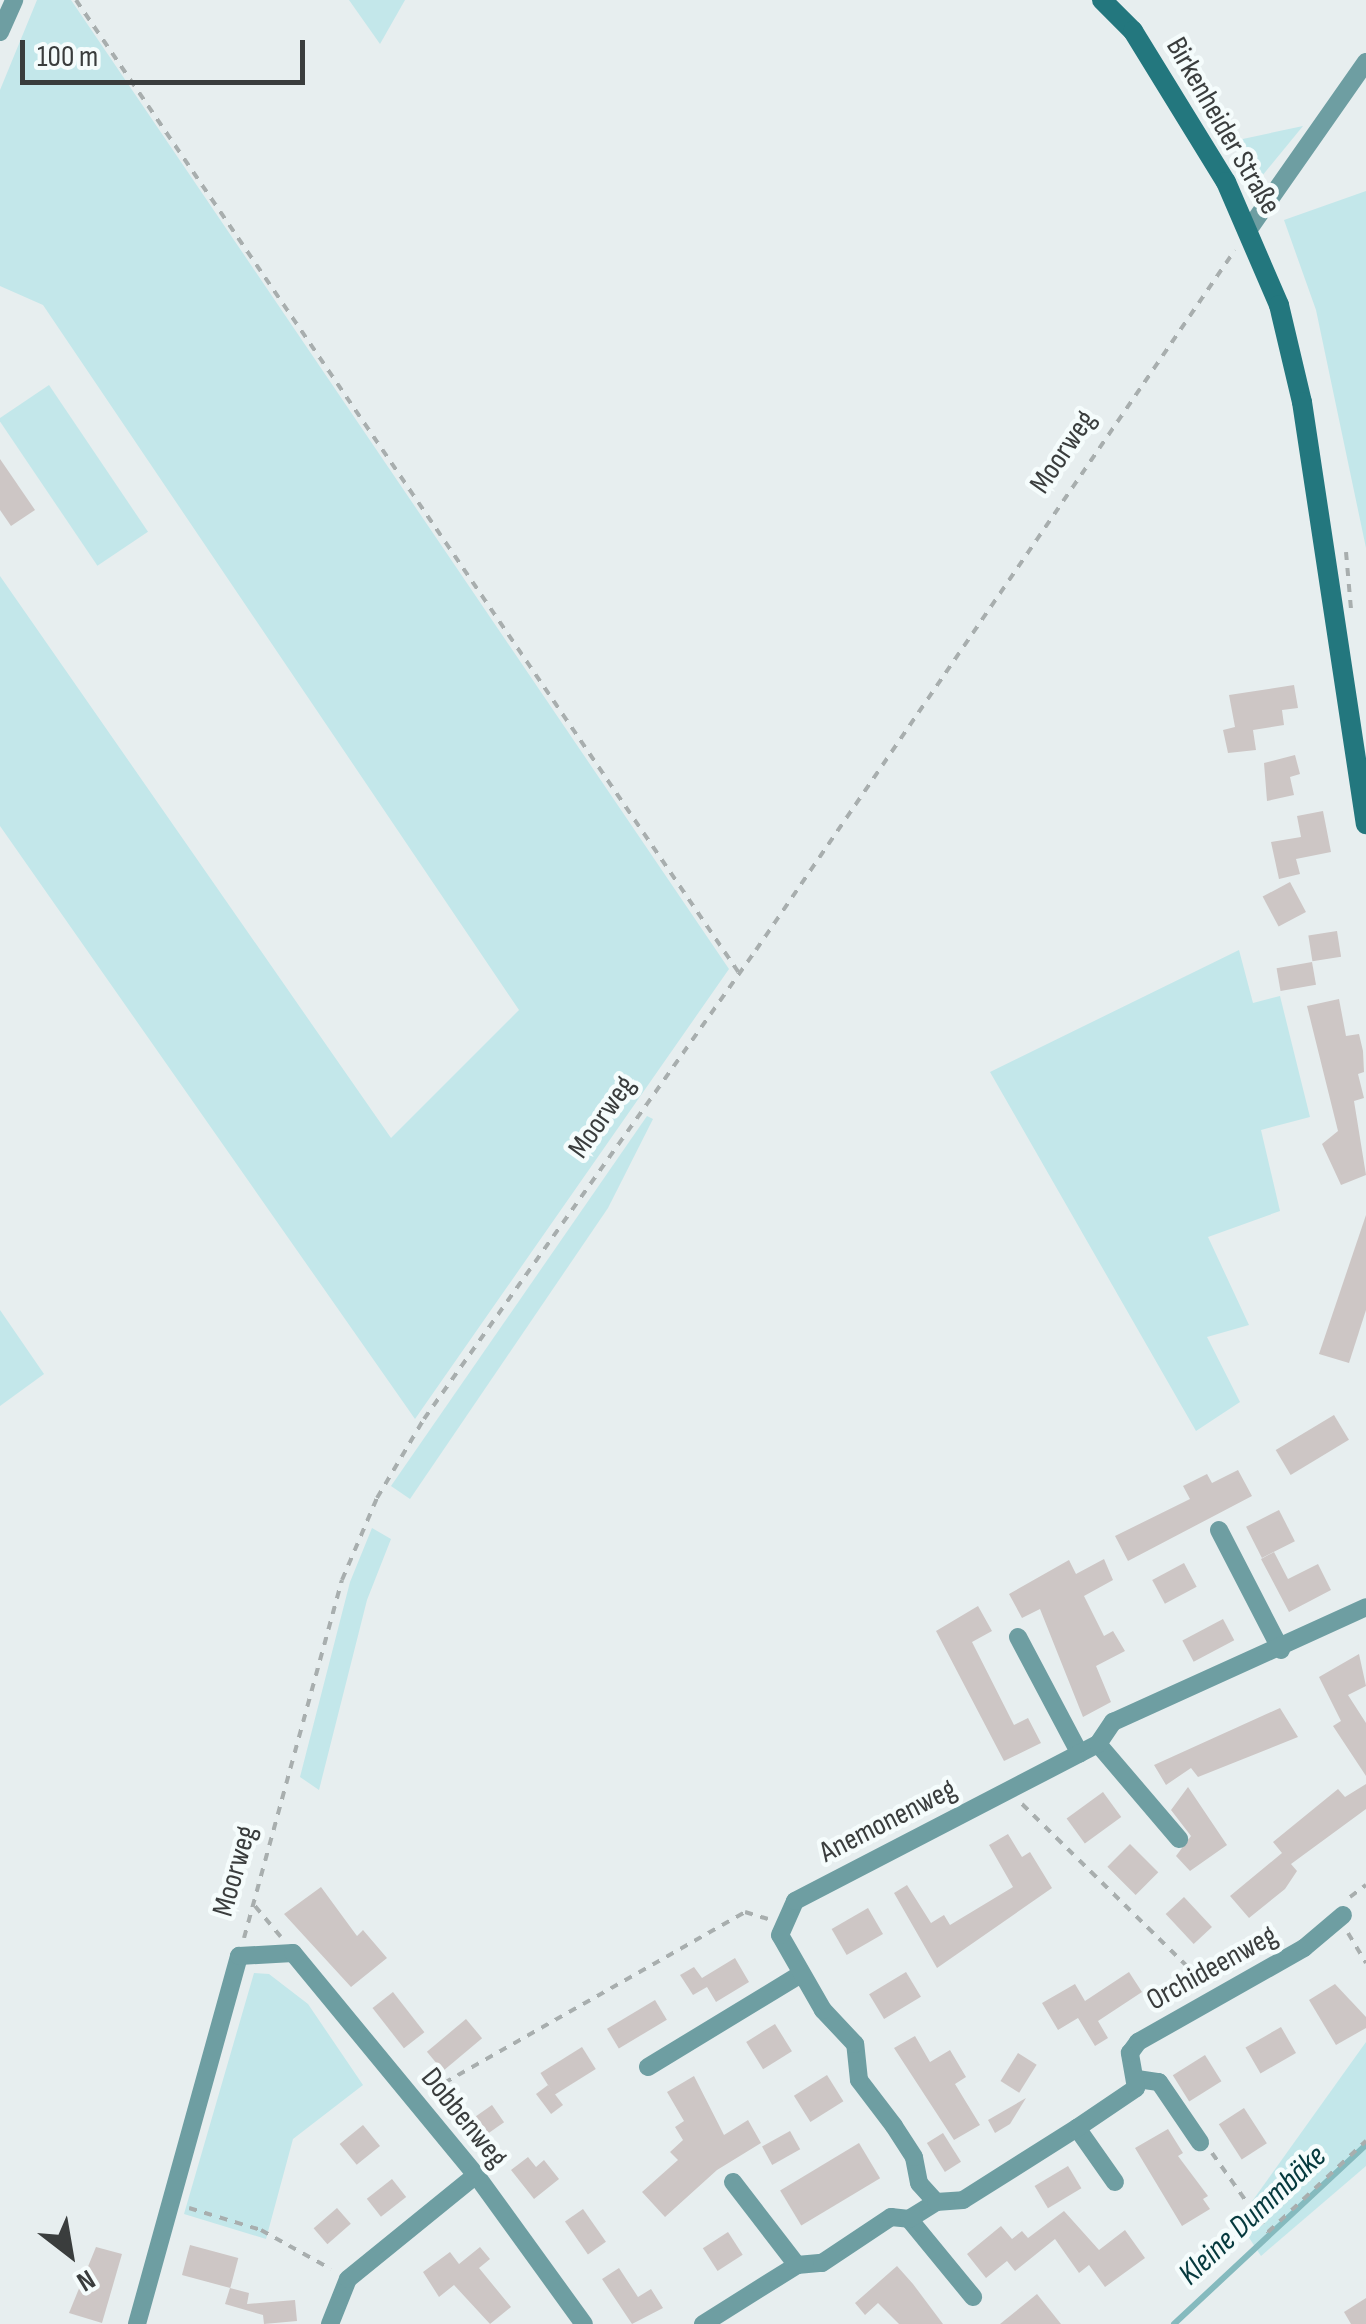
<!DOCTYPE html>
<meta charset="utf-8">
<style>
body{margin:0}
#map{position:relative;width:1366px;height:2324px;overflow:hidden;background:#e7eeef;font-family:"Sofia Sans Condensed",sans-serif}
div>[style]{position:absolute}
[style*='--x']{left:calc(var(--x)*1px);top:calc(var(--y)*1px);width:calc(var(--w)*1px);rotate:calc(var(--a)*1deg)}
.green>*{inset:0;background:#c3e7ea;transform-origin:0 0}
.stream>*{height:6px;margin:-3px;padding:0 3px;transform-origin:3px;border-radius:3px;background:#85babe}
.building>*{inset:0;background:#cdc6c5;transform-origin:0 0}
.path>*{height:4px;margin-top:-2px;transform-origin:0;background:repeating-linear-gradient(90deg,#a8aeae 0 8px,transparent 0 16px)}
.street>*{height:18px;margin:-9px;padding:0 9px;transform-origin:9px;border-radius:9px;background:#6e9ea2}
.secondary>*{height:20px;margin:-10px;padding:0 10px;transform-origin:10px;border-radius:10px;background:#23777e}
span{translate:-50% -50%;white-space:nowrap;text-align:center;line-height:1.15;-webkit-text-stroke:9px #f5fcfc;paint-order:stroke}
.street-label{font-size:30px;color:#3a3d3d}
.water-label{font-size:32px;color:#05393d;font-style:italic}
.north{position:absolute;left:20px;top:2204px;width:100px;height:100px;-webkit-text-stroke:8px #f5fcfc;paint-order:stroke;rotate:149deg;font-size:28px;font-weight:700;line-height:40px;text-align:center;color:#3a3d3d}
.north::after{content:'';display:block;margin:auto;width:35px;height:45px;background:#3a3d3d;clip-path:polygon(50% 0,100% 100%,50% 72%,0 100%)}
.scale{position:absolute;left:20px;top:40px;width:285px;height:45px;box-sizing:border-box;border:5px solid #3a3d3d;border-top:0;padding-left:12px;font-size:30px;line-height:35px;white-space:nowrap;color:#3a3d3d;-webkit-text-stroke:8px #f5fcfc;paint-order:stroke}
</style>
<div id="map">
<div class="green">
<i style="clip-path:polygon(37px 0,71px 0,729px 969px,415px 1419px,0 826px,0 576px,391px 1138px,519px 1010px,43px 305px,0 286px,0 90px)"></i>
<i style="clip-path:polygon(349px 0,405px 0,380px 44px)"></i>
<i style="clip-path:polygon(1303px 126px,1262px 176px,1238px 140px)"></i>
<i style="clip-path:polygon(1366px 191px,1366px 548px,1316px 310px,1284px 220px)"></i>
<i style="left:49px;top:385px;width:177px;height:61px;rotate:56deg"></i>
<i style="clip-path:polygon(1239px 950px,1253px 1003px,1280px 996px,1310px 1117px,1261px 1130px,1280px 1211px,1208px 1237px,1249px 1325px,1207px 1337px,1240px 1402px,1196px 1431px,990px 1072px)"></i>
<i style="clip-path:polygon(647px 1116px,653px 1119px,608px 1208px,410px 1499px,391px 1486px)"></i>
<i style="clip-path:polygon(0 1310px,44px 1374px,0 1406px)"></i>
<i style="clip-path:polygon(372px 1528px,391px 1539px,367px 1600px,319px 1790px,300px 1777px,350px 1582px)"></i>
<i style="clip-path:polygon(254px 1973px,269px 1974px,308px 2004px,363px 2085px,293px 2139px,266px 2239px,184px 2214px)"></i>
<i style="clip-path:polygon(1366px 2042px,1366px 2166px,1261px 2256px,1238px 2221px)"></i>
</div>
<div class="stream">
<i style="--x:1174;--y:2324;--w:262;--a:-43"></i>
</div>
<div class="building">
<i style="clip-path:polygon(0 459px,35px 510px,11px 526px,0 510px)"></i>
<i style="clip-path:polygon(1294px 685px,1298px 708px,1282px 710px,1284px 725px,1253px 730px,1256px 750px,1228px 753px,1223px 730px,1235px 727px,1229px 695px)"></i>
<i style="clip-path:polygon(1295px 755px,1300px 774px,1290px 777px,1294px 795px,1267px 801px,1264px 763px)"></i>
<i style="clip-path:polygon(1323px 811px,1331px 852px,1296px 859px,1300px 874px,1279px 879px,1271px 842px,1301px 837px,1297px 816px)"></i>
<i style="left:1290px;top:882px;width:34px;height:31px;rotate:62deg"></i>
<i style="left:1337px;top:931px;width:26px;height:29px;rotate:81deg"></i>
<i style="left:1312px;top:962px;width:23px;height:36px;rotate:80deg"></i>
<i style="clip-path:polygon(1339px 999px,1346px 1036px,1359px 1034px,1363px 1051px,1364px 1072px,1358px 1074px,1364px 1098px,1354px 1101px,1366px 1175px,1341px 1185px,1322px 1144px,1338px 1131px,1307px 1006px)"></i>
<i style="clip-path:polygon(1366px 1215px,1366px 1310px,1349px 1363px,1319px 1354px)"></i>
<i style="left:1334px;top:1415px;width:29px;height:68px;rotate:59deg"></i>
<i style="clip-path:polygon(1238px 1470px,1252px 1496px,1128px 1561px,1115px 1536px,1190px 1499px,1183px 1486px,1207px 1474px,1212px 1483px)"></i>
<i style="left:1279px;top:1510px;width:35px;height:37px;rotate:63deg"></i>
<i style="clip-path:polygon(1274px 1552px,1288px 1579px,1318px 1564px,1331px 1590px,1289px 1612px,1261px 1559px)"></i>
<i style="clip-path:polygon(1104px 1559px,1113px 1580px,1084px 1596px,1104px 1636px,1113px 1631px,1125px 1651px,1096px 1666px,1111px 1702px,1083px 1717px,1040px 1609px,1022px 1618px,1009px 1594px,1069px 1560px,1076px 1574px)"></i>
<i style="left:1184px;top:1563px;width:27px;height:36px;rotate:62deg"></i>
<i style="clip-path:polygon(978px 1606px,992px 1631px,972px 1642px,1014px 1725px,1028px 1718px,1041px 1743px,1004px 1761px,936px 1631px)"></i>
<i style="left:1223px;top:1619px;width:24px;height:46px;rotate:62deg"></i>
<i style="clip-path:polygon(1359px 1654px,1366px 1686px,1348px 1695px,1366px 1723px,1366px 1776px,1333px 1726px,1341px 1721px,1319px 1677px)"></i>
<i style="clip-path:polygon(1280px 1708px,1298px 1737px,1198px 1777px,1191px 1768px,1166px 1785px,1154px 1765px)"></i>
<i style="clip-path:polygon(1366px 1784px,1366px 1809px,1291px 1864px,1297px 1871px,1285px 1889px,1249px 1918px,1230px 1896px,1282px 1853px,1273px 1842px,1338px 1789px,1345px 1797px)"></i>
<i style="clip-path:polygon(1188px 1787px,1227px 1845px,1190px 1871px,1176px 1856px,1191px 1836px,1171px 1810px)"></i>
<i style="left:1103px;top:1792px;width:31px;height:45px;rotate:54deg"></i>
<i style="clip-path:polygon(1008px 1834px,1022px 1857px,1030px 1852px,1052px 1888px,937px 1968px,894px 1893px,907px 1885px,931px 1923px,944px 1915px,950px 1925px,1013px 1887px,989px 1845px)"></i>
<i style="left:1130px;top:1844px;width:40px;height:32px;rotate:45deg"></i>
<i style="clip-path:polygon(321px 1887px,357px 1936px,363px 1930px,387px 1958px,351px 1987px,284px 1914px)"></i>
<i style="left:1184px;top:1897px;width:41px;height:25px;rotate:47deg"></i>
<i style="left:868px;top:1908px;width:30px;height:42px;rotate:60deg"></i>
<i style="clip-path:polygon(735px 1958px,749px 1982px,716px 2002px,707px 1987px,693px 1995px,680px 1975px,694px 1967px,702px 1978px)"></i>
<i style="left:906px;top:1972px;width:29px;height:43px;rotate:59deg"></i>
<i style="clip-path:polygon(1129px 1972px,1142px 1992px,1098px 2021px,1108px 2038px,1095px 2046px,1078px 2018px,1058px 2030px,1042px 2003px,1075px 1984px,1085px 2001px)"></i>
<i style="clip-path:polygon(1335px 1984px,1366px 2017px,1366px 2028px,1336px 2045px,1309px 2000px)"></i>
<i style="left:393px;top:1992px;width:51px;height:26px;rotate:52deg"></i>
<i style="left:655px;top:2000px;width:23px;height:56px;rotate:59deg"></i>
<i style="left:466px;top:2019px;width:25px;height:51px;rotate:50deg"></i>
<i style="left:775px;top:2024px;width:32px;height:34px;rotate:58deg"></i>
<i style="left:1281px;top:2027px;width:30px;height:41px;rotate:60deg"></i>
<i style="clip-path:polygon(915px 2036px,930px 2062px,950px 2050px,966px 2077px,955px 2084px,980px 2125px,954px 2140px,894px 2048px)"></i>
<i style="left:582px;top:2047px;width:26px;height:49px;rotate:58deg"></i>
<i style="left:1018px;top:2053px;width:22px;height:33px;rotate:32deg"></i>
<i style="left:1205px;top:2055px;width:31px;height:38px;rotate:58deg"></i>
<i style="left:827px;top:2075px;width:31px;height:39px;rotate:58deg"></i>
<i style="clip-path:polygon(694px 2076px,724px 2135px,748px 2120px,761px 2143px,717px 2170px,665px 2217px,642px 2192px,678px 2160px,670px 2152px,683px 2140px,675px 2127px,684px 2121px,667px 2092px)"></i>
<i style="left:548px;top:2085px;width:25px;height:15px;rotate:53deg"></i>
<i style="clip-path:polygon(1026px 2098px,1010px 2124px,995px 2133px,988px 2120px)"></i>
<i style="left:492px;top:2105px;width:21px;height:37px;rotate:55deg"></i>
<i style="left:1244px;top:2108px;width:42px;height:30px;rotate:57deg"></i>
<i style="left:363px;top:2125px;width:27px;height:30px;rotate:51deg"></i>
<i style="clip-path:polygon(1168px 2129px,1183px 2153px,1178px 2156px,1208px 2196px,1203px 2199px,1210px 2209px,1182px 2226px,1135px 2148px)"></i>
<i style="left:790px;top:2131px;width:21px;height:32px;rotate:61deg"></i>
<i style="left:943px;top:2133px;width:34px;height:19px;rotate:58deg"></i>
<i style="left:859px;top:2143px;width:41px;height:92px;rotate:59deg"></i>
<i style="clip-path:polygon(528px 2157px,536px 2167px,544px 2160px,559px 2179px,534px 2199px,511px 2170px)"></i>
<i style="left:1068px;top:2166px;width:26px;height:39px;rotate:59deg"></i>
<i style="left:392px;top:2179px;width:23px;height:32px;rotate:52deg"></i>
<i style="left:337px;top:2208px;width:21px;height:31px;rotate:49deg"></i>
<i style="left:583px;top:2209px;width:40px;height:22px;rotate:55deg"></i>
<i style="clip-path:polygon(1064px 2211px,1099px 2250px,1125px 2230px,1145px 2258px,1105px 2287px,1089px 2265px,1079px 2273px,1055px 2239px,1015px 2271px,1007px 2261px,986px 2278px,967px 2254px,1001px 2226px,1012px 2239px,1022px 2231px,1028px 2238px)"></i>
<i style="left:728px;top:2232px;width:27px;height:30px;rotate:57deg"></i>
<i style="left:190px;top:2245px;width:50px;height:31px;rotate:15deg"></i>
<i style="clip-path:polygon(96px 2247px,122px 2254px,102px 2323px,69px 2313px)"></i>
<i style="clip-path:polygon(480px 2247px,490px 2259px,479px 2268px,511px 2307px,490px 2324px,454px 2285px,439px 2297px,423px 2272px,450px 2252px,459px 2264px)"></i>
<i style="clip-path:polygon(897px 2266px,913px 2284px,943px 2324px,899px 2324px,878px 2303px,865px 2315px,855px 2303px)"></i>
<i style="clip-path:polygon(619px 2268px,638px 2297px,651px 2289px,663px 2308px,632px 2324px,602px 2279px)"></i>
<i style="clip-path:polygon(230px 2288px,249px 2293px,247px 2304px,295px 2300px,297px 2321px,264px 2324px,263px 2315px,225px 2304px)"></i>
<i style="clip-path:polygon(1037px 2294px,1061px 2324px,1000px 2324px)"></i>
<i style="clip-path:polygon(1366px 2298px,1366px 2324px,1351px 2324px,1344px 2312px)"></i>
</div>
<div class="path">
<i style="--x:76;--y:0;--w:1177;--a:55.73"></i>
<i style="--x:1346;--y:552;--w:57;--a:85"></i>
<i style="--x:1022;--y:1804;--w:255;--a:44.5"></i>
<i style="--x:1350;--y:1897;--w:20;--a:-37"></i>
<i style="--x:255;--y:1906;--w:40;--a:50"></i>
<i style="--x:1348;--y:1933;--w:35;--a:59"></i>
<i style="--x:244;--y:1938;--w:371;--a:-74.7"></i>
<i style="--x:342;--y:1580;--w:89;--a:-66.9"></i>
<i style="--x:377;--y:1498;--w:92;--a:-59.3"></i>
<i style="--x:424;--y:1419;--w:575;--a:-54.71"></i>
<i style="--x:756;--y:950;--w:848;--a:-55.62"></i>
<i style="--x:430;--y:2091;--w:362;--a:-29.6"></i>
<i style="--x:745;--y:1912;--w:24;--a:17"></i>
<i style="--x:1212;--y:2153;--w:97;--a:54.7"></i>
<i style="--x:1268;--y:2232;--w:134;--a:-42.9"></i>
<i style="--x:189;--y:2208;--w:75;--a:17"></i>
<i style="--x:261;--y:2230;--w:80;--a:29.1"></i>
</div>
<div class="street">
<i style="--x:0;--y:32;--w:35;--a:-66"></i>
<i style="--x:1249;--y:229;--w:204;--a:-55"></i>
<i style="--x:1219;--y:1530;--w:135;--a:62.7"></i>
<i style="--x:1018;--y:1637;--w:132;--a:62.1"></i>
<i style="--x:1098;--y:1744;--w:125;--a:49.5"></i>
<i style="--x:648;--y:2067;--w:179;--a:-31.3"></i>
<i style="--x:1137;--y:2079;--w:22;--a:8"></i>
<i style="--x:1159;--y:2082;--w:73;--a:55.7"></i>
<i style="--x:1077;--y:2128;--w:66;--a:54.9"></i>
<i style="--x:733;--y:2182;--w:105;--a:52.4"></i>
<i style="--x:936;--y:2202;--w:25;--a:-132"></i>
<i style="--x:919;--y:2183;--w:26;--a:-101"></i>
<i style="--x:914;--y:2157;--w:37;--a:-123"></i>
<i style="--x:894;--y:2126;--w:58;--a:-127.3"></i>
<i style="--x:859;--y:2080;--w:36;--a:-96"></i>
<i style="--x:855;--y:2044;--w:47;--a:-133.3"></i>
<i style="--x:823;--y:2010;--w:86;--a:-119.8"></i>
<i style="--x:780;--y:1935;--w:37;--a:-66"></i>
<i style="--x:795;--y:1901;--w:341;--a:-27.4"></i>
<i style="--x:1098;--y:1744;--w:27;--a:-56"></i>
<i style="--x:1113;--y:1722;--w:278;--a:-24.4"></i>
<i style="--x:909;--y:2219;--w:101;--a:50.6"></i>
<i style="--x:137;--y:2324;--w:382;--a:-74.5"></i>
<i style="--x:239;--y:1956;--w:54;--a:-3.2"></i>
<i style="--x:293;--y:1953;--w:288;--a:50.5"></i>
<i style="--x:476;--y:2175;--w:184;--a:54.1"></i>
<i style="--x:330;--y:2324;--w:48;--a:-68.2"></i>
<i style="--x:348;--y:2279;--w:165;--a:-39.1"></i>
<i style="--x:703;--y:2324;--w:111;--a:-32.1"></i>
<i style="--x:797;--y:2265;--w:25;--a:-5"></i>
<i style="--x:822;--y:2263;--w:83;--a:-33.7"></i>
<i style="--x:891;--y:2217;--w:18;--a:6"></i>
<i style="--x:909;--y:2219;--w:32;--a:-32"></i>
<i style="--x:936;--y:2202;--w:27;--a:-4"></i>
<i style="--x:963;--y:2200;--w:135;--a:-32.3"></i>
<i style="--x:1077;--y:2128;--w:71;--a:-34.1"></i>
<i style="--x:1136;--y:2088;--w:36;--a:-100"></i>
<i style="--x:1130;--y:2053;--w:14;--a:-54"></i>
<i style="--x:1138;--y:2042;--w:191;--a:-29.5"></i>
<i style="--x:1304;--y:1948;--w:51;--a:-40.2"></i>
</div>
<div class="secondary">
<i style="--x:1102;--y:0;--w:44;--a:45"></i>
<i style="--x:1133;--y:31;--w:177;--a:58.4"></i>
<i style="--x:1226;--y:182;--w:134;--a:66.7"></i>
<i style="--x:1279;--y:305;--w:100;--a:76.7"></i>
<i style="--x:1302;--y:402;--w:427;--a:81.4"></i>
</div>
<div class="street-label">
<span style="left:1223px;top:126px;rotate:60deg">Birkenheider Straße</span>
<span style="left:1063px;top:452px;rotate:-56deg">Moorweg</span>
<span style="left:602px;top:1117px;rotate:-55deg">Moorweg</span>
<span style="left:888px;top:1821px;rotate:-27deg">Anemonenweg</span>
<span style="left:235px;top:1871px;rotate:-74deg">Moorweg</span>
<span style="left:1212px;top:1968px;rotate:-29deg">Orchideenweg</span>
<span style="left:464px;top:2118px;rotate:51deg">Dobbenweg</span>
</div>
<div class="water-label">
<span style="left:1253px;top:2216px;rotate:-43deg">Kleine Dummbäke</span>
</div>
<div class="north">N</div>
<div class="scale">100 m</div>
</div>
